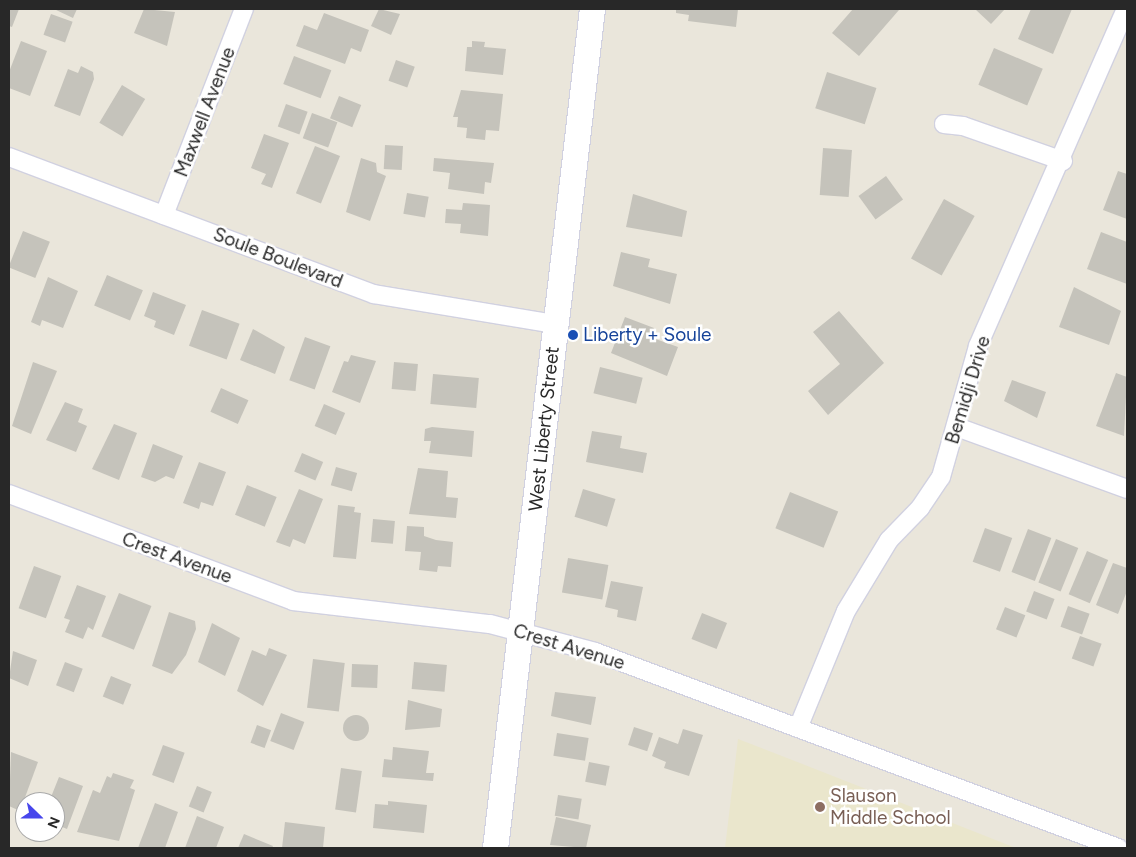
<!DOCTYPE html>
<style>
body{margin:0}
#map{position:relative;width:1136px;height:857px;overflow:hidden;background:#eae6db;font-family:Figtree,sans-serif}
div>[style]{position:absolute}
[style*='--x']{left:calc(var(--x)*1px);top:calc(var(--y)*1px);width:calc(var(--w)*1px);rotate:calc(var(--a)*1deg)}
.education>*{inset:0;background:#eae6cc}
.building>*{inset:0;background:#c5c3bb;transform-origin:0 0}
.round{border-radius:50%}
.roads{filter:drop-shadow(1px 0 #d1d1e0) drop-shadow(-1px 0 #d1d1e0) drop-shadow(0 1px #d1d1e0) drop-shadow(0 -1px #d1d1e0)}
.minor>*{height:18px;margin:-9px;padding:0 9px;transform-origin:9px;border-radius:9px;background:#fff}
.secondary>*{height:25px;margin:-12.5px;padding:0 12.5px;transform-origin:12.5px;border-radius:12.5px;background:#fff}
.dots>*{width:14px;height:14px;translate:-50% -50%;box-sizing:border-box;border:2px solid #fff;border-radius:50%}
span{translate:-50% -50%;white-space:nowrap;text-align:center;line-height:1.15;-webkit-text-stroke:5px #fff;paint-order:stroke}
.street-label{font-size:19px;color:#282828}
.transit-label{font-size:19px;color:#164399}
.left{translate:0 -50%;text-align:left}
.education-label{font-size:19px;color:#785e54}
.frame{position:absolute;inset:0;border:10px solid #282828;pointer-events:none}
.north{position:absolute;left:15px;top:792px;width:50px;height:50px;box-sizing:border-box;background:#fff;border:1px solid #a9a9a9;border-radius:50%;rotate:112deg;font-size:14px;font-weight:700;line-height:20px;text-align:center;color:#282828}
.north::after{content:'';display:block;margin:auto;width:18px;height:22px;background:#4746ec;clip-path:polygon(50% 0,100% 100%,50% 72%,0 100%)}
</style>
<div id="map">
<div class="education">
<i style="clip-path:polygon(738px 739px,805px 765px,1016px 848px,725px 848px)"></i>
</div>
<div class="building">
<i style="clip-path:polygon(9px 9px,19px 9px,12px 27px,9px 26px)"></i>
<i style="clip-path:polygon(54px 9px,77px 9px,73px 18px)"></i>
<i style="clip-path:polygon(144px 9px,175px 12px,167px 46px,134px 33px)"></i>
<i style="clip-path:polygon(379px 9px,400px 14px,391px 35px,371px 26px)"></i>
<i style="clip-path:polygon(676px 9px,738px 9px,736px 27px,688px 21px,689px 15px,676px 13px)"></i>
<i style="clip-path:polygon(853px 9px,899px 10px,859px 56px,832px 33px)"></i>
<i style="clip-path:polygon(975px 9px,1005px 9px,991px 24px)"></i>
<i style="clip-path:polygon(1031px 9px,1072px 9px,1053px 54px,1018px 39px)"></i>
<i style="clip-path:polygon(324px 13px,369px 30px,361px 52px,351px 48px,345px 64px,296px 46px,304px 25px,317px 30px)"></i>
<i style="left:51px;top:14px;width:23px;height:22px;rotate:20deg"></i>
<i style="clip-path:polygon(21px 41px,47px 51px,30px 96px,9px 88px,9px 72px)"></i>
<i style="clip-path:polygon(472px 41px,485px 42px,484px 47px,506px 49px,503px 75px,465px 71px,467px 47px,472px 47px)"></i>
<i style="left:994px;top:48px;width:53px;height:40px;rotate:23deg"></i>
<i style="left:294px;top:56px;width:40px;height:30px;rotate:21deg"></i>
<i style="left:396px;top:60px;width:20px;height:22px;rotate:20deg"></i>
<i style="clip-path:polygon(81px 66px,93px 72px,94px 79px,80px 116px,54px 106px,68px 69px,78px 73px)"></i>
<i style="left:827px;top:72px;width:52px;height:38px;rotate:18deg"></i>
<i style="left:122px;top:85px;width:27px;height:44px;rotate:31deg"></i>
<i style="clip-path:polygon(461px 90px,503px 94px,499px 131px,486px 130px,485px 140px,466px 138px,467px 128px,457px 127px,458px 117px,453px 117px)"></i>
<i style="left:339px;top:96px;width:24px;height:24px;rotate:22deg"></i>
<i style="left:286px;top:104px;width:23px;height:24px;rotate:20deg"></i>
<i style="left:312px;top:113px;width:27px;height:27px;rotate:20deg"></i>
<i style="clip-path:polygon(264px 134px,289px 143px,272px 188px,261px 184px,266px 174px,251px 168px)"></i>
<i style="left:385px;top:145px;width:18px;height:24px;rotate:3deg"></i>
<i style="left:315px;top:146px;width:27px;height:51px;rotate:22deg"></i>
<i style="left:823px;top:148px;width:29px;height:47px;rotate:4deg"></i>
<i style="clip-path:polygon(361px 158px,376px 163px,377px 172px,386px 176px,370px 221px,346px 212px)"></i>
<i style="clip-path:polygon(434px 158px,494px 163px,491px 183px,485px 182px,484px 194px,448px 189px,450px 173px,433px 171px)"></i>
<i style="clip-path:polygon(1118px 171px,1127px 174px,1127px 219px,1103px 210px)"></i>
<i style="left:886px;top:176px;width:29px;height:34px;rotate:54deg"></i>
<i style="left:407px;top:193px;width:22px;height:21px;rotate:10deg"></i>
<i style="clip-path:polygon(633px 194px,687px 211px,682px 237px,626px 227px)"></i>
<i style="left:944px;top:199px;width:35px;height:68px;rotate:29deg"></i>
<i style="clip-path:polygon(463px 203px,490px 205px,488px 236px,460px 233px,461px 224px,445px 223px,446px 209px,462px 210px)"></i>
<i style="left:23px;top:231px;width:29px;height:39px;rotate:22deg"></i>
<i style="clip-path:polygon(1101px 232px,1127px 242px,1127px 284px,1087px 269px)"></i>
<i style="clip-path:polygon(621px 252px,650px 259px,648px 267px,677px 274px,670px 304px,613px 286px)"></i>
<i style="left:107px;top:275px;width:39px;height:33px;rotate:23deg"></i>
<i style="clip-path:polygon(48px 277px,78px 291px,63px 328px,42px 320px,40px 326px,31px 322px)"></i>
<i style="clip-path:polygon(1074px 287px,1121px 311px,1109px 345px,1059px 327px)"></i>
<i style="clip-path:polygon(153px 292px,186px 305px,174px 335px,154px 327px,156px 321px,144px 316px)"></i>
<i style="left:202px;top:310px;width:40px;height:38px;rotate:20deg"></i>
<i style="clip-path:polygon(839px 311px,884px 363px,828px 415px,808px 391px,840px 364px,813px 332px)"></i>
<i style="clip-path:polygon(625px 317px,654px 328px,650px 337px,678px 347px,667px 376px,611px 353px)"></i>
<i style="clip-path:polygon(253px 329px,285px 347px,275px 374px,240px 360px)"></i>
<i style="left:305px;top:337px;width:27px;height:46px;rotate:20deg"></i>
<i style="clip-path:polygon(351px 355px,376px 361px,360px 403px,332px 392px,344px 361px,348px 362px)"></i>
<i style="clip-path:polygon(33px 362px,57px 371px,31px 434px,12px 426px)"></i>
<i style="left:394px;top:362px;width:24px;height:27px;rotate:5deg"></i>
<i style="left:600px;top:367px;width:44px;height:27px;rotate:14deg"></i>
<i style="clip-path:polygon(1116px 373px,1127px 377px,1124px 436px,1096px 426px)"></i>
<i style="left:433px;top:374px;width:46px;height:30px;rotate:5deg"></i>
<i style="clip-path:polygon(1012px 380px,1046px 392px,1037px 418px,1004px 401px)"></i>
<i style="left:221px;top:388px;width:30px;height:26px;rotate:24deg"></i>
<i style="clip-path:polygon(65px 402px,83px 409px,78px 422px,87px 426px,76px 452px,46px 440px)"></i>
<i style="left:324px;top:404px;width:23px;height:24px;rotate:23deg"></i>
<i style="clip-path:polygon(114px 424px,137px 433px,119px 480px,92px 469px)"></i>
<i style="clip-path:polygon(432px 427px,474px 431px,472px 457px,429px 453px,431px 441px,424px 441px,425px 429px)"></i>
<i style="clip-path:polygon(592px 431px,622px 436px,620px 448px,647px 453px,643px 473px,586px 462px)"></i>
<i style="clip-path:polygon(153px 444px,183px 456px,174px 479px,166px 476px,155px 482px,141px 477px)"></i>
<i style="left:302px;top:453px;width:23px;height:20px;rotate:23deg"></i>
<i style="clip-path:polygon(199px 462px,226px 472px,213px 506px,201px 502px,199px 509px,183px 503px)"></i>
<i style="left:336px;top:467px;width:22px;height:19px;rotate:16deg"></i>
<i style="clip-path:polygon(418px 468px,448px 471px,446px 497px,458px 498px,456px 518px,409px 514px)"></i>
<i style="left:247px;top:485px;width:32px;height:32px;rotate:22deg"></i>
<i style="clip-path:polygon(299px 489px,323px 499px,305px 544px,293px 539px,290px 547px,276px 542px)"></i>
<i style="left:583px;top:489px;width:34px;height:29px;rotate:17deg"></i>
<i style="left:790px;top:492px;width:52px;height:39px;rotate:22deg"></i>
<i style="clip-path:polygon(338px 505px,355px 507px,354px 512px,361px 513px,356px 559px,333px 557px)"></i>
<i style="left:373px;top:519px;width:22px;height:23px;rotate:5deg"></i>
<i style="clip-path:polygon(407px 526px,424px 527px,424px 536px,436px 540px,453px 542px,451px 567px,438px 566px,437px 572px,419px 570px,421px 552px,405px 551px)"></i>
<i style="left:985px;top:528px;width:29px;height:36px;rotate:20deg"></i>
<i style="left:1028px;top:529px;width:25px;height:46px;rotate:21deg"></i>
<i style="left:1056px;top:539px;width:24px;height:47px;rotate:22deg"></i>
<i style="left:1087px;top:551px;width:23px;height:47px;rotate:23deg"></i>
<i style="left:568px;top:558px;width:41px;height:35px;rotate:10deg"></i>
<i style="clip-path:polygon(1113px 563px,1127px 568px,1127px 591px,1118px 614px,1096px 605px)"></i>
<i style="left:34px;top:566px;width:29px;height:45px;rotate:20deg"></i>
<i style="clip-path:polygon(611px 581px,643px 587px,636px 621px,617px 617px,618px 610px,605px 607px)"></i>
<i style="clip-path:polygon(77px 585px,106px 596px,93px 630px,88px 627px,83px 639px,65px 632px,70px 620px,64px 618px)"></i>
<i style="left:1034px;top:591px;width:22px;height:22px;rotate:21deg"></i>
<i style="left:119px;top:593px;width:35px;height:47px;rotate:22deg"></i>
<i style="left:1068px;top:606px;width:23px;height:22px;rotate:20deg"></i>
<i style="left:1005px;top:607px;width:22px;height:24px;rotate:22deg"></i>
<i style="clip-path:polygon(169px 612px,195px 621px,196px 629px,186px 655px,172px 674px,152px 666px)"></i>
<i style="left:702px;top:613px;width:27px;height:28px;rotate:22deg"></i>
<i style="clip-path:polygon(212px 623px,240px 638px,225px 676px,198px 662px)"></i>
<i style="left:1080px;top:636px;width:23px;height:24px;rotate:20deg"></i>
<i style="clip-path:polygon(269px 648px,287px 655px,263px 706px,237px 691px,252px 650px,266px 656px)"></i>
<i style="clip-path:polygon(13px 651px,37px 660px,28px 686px,9px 678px)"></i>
<i style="left:313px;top:659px;width:32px;height:49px;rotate:7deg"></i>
<i style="left:65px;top:662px;width:19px;height:25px;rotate:21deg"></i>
<i style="left:414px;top:662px;width:33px;height:27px;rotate:5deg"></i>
<i style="left:352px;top:664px;width:26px;height:23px;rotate:2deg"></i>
<i style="left:111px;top:676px;width:22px;height:22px;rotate:22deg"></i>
<i style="clip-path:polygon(555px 692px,596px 697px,591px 725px,551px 716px)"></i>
<i style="clip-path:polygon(408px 700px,442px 709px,440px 727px,405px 730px)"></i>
<i style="left:281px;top:713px;width:25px;height:30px;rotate:21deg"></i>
<i class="round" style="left:343px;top:715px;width:26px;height:26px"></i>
<i style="left:257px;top:725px;width:15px;height:19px;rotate:20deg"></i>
<i style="left:634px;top:727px;width:20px;height:19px;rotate:18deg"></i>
<i style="clip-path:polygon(683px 729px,703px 735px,689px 776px,664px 768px,666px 762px,652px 756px,659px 737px,678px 744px)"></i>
<i style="left:557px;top:733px;width:32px;height:23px;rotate:9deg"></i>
<i style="left:163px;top:745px;width:23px;height:32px;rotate:20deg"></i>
<i style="clip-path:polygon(393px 747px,429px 751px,426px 773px,434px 773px,433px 781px,382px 777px,384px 759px,392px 760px)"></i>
<i style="clip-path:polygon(11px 752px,38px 762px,20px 811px,9px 806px)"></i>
<i style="left:589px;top:762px;width:21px;height:20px;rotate:11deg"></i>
<i style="left:341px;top:768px;width:21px;height:42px;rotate:8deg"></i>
<i style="clip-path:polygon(113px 773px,134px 780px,130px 788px,135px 790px,119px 841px,77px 832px,93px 790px,100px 793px,107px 776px,111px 778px)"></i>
<i style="clip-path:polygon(59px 777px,83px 786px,67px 829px,55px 824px,55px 802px,49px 802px)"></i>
<i style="left:197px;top:786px;width:16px;height:22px;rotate:22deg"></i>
<i style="left:558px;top:795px;width:24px;height:21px;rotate:9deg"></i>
<i style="clip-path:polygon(388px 801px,427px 805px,424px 833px,373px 828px,375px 804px,388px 805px)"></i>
<i style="clip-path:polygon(155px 803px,178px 812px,165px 848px,138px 848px)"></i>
<i style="clip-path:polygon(197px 816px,224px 827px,216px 848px,185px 848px)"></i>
<i style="clip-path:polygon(556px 817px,591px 825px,586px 848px,550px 845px)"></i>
<i style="clip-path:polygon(285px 822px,325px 827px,323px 848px,282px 848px)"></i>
<i style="clip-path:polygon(244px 834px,273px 846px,272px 848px,238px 848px)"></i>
</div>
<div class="roads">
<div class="minor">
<i style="--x:944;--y:124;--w:19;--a:6"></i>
<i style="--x:963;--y:126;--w:106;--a:19.3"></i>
<i style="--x:9;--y:157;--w:390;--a:20.6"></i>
<i style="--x:374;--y:294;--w:184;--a:9.4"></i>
<i style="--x:164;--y:215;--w:221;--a:-68.8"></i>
<i style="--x:957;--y:427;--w:181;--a:20"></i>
<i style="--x:9;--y:494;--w:303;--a:20.6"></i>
<i style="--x:293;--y:601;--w:198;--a:6.7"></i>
<i style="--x:490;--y:624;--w:109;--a:14.9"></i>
<i style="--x:595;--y:652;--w:559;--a:20.54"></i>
<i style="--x:798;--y:728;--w:126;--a:-67.7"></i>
<i style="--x:846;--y:611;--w:83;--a:-58.8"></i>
<i style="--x:889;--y:540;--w:45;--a:-45.9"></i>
<i style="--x:920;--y:508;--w:37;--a:-56"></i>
<i style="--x:941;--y:477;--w:136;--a:-74.2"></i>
<i style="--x:978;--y:346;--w:368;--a:-66.3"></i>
</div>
<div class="secondary">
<i style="--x:495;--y:848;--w:845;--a:-83.41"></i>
</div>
</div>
<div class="dots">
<i style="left:573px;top:335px;background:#1a4fb4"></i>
<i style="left:820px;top:807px;background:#8d6e63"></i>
</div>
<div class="street-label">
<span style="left:205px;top:112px;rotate:-69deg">Maxwell Avenue</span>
<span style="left:278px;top:258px;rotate:21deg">Soule Boulevard</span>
<span style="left:968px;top:390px;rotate:-73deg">Bemidji Drive</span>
<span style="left:544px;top:429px;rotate:-84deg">West Liberty Street</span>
<span style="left:177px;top:558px;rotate:20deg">Crest Avenue</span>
<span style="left:569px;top:647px;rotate:17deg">Crest Avenue</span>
</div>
<div class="transit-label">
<span class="left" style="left:583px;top:335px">Liberty + Soule</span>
</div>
<div class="education-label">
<span class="left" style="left:830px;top:807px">Slauson<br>Middle School</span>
</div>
<div class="frame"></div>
<div class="north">N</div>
</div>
